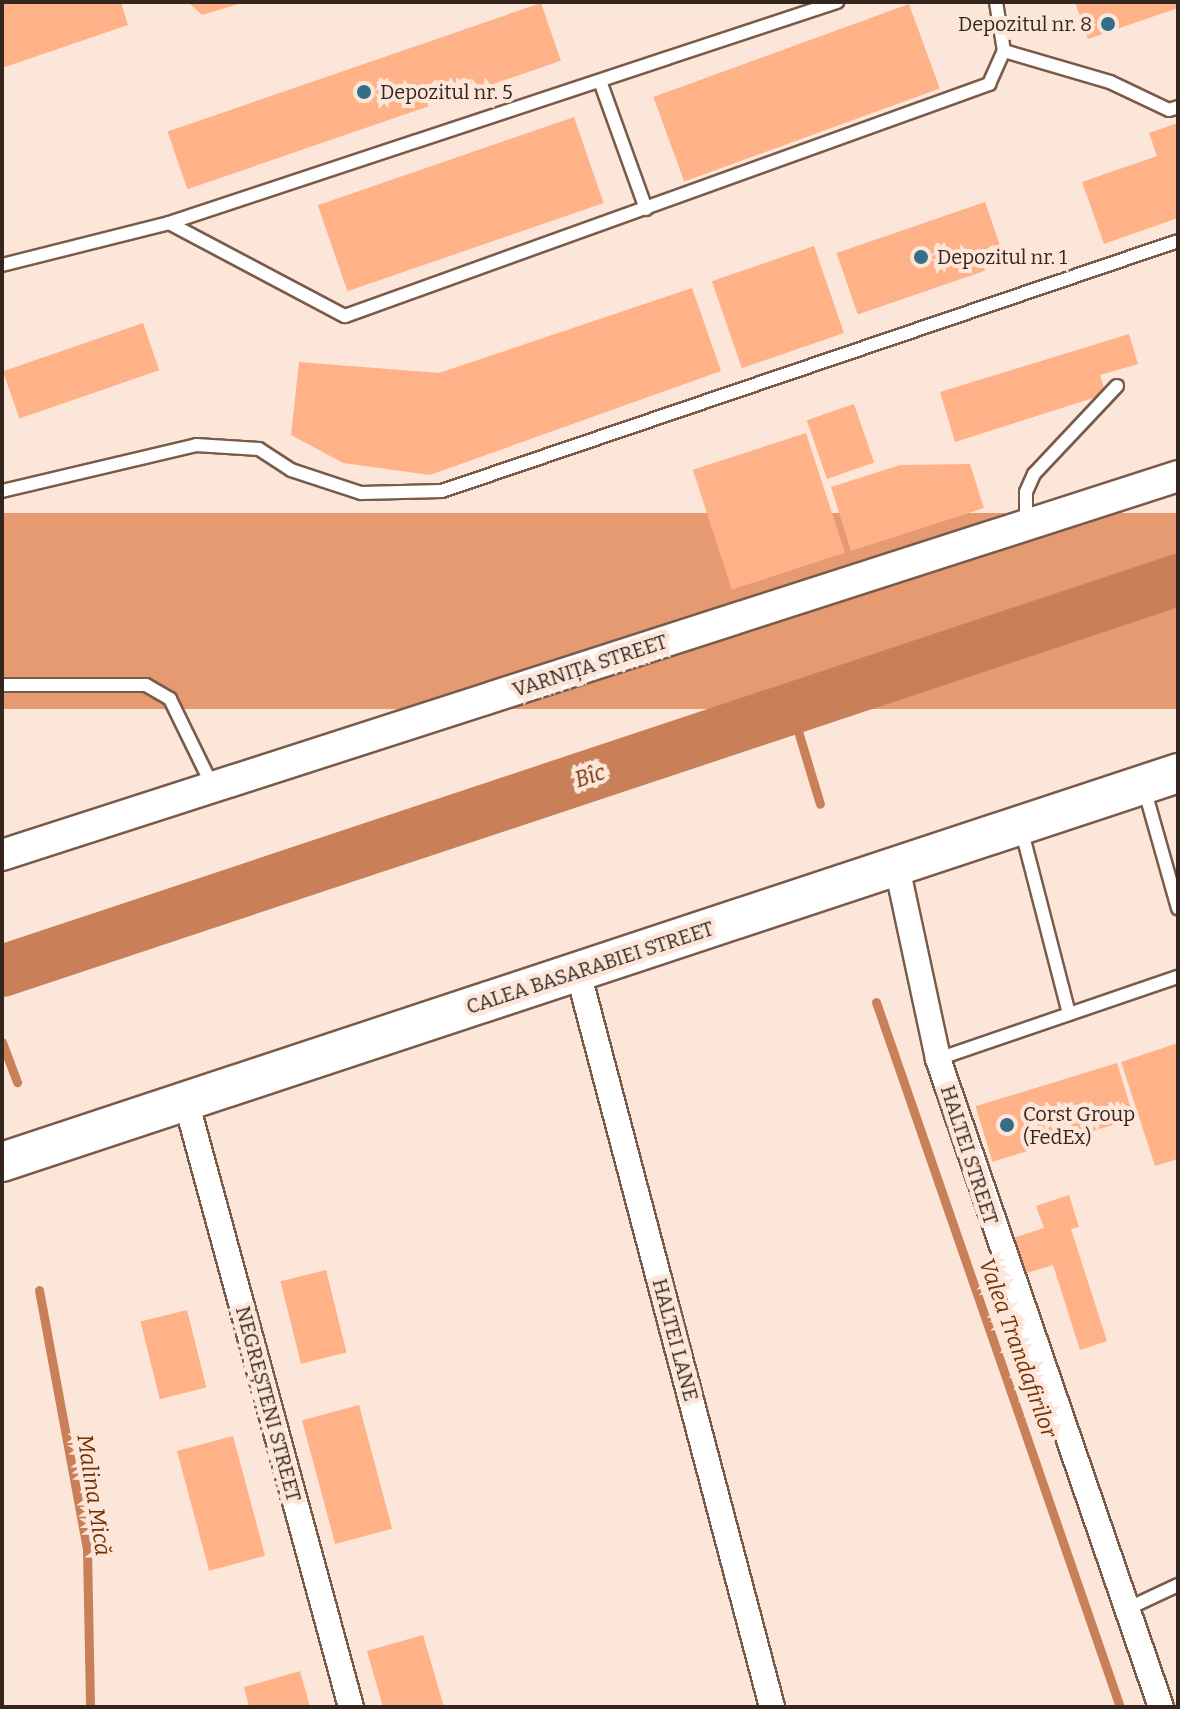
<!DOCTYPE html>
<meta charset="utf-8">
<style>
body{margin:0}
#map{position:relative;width:1180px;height:1709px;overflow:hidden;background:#fce6da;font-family:Bitter,serif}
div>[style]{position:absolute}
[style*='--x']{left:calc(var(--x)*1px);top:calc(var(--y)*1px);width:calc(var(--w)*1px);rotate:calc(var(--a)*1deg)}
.forest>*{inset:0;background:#e69a71;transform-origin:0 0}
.stream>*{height:9px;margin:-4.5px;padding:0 4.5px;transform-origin:4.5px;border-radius:4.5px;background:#c98058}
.river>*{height:52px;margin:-26px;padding:0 26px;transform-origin:26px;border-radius:26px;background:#c98058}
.building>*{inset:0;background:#ffb288;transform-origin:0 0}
.roads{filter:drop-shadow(2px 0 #7a5b4a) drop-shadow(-2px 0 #7a5b4a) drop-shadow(0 2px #7a5b4a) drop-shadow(0 -2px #7a5b4a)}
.service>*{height:12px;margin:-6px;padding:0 6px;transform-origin:6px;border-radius:6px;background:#fff}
.minor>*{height:24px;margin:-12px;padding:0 12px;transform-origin:12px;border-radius:12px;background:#fff}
.tertiary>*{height:30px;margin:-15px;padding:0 15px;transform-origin:15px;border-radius:15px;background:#fff}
.primary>*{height:38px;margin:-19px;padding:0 19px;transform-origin:19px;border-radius:19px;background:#fff}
.dots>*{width:22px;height:22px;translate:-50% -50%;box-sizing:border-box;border:4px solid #fce6da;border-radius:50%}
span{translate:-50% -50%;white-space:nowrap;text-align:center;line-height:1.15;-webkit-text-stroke:8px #fce6da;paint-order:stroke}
.poi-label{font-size:20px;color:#34261f}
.right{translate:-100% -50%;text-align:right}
.left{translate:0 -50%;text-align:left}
.street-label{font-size:20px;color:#34261f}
.water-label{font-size:22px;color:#743100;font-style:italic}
.frame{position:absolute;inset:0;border:4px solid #34261f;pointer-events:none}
</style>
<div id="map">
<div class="forest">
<i style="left:1178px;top:513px;width:196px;height:1235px;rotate:90deg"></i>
</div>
<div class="stream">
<i style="--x:791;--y:708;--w:100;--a:73.2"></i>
<i style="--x:876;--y:1002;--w:746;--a:70.91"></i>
<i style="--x:2;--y:1042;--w:43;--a:69.4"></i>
<i style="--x:39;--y:1290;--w:263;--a:79.5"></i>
<i style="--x:87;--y:1549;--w:158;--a:88.9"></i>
</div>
<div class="river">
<i style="--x:2;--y:971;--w:1239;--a:-18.39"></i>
</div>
<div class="building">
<i style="clip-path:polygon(2px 2px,121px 2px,128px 25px,2px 68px)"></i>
<i style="clip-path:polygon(188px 2px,242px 2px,242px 3px,202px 15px)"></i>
<i style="clip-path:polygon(1075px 2px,1178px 2px,1178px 8px,1088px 39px)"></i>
<i style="left:541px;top:3px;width:61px;height:395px;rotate:71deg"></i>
<i style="left:909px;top:4px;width:90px;height:272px;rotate:70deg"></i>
<i style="left:574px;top:117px;width:91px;height:271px;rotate:71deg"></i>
<i style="clip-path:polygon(1178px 123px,1178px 218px,1104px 244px,1082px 182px,1157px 156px,1149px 133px)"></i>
<i style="left:985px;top:202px;width:65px;height:157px;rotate:71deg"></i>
<i style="left:814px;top:246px;width:92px;height:108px;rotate:71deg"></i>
<i style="clip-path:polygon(692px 288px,721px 371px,430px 475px,343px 463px,291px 435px,299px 362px,439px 373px)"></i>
<i style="left:143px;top:323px;width:50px;height:148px;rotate:71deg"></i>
<i style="clip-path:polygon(1129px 334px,1138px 364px,1100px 375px,1106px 394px,955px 442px,940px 392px)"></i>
<i style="left:854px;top:404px;width:62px;height:50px;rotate:71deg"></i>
<i style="left:806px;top:433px;width:126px;height:119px;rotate:72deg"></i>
<i style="clip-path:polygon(970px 464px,984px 508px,851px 551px,831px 487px,900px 465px)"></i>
<i style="clip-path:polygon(1178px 1043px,1178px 1159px,1155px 1166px,1121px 1062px)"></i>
<i style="left:1117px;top:1063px;width:58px;height:148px;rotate:73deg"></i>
<i style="clip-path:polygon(1069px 1195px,1079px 1227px,1071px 1229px,1107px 1341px,1080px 1350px,1053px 1265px,1024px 1274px,1013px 1238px,1044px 1228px,1036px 1206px)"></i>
<i style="left:326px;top:1270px;width:85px;height:47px;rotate:76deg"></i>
<i style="left:187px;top:1310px;width:80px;height:48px;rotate:76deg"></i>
<i style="left:359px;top:1405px;width:128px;height:59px;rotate:75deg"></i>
<i style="left:233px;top:1436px;width:124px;height:58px;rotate:75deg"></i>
<i style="clip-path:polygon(423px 1635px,444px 1707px,383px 1707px,367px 1651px)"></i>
<i style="clip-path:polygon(300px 1671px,310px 1707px,249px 1707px,244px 1687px)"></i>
</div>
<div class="roads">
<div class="service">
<i style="--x:1004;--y:51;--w:110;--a:16.3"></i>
<i style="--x:1110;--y:82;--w:65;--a:25.4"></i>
<i style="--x:1169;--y:110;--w:9;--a:-18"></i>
<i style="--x:600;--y:81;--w:136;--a:70.2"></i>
<i style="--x:169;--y:223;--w:199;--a:27.9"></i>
<i style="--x:345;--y:316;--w:685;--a:-19.81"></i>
<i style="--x:989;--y:84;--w:36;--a:-66"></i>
<i style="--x:1004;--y:51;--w:50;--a:-99.3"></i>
<i style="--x:2;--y:265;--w:172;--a:-14.1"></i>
<i style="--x:169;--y:223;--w:704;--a:-18.31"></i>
<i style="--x:2;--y:491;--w:199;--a:-13.3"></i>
<i style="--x:196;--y:445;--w:63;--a:3.6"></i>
<i style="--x:259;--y:449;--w:38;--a:33"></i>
<i style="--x:291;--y:470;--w:74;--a:18.2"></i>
<i style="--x:361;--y:493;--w:81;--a:-1.4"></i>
<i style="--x:442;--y:491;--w:777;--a:-18.76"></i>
<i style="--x:1026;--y:525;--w:33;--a:-90"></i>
<i style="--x:1026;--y:492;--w:20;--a:-66"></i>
<i style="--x:1034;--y:474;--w:121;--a:-46.7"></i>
<i style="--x:2;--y:685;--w:144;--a:0"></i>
<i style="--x:146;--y:685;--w:28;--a:30"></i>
<i style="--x:170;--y:699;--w:98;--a:64"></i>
<i style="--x:1144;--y:788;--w:125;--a:74.2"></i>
<i style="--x:1021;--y:828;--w:192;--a:75.5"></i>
<i style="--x:938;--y:1059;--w:254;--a:-18.9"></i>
<i style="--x:1129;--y:1608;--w:54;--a:-25.1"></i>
</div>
<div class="minor">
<i style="--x:897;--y:867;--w:196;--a:77.9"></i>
<i style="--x:938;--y:1059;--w:685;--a:71.01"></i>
<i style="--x:578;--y:972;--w:760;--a:75.21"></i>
<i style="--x:186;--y:1101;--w:628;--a:74.77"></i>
</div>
<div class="tertiary">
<i style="--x:2;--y:855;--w:1236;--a:-17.86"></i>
</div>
<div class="primary">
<i style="--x:2;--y:1162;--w:1239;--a:-18.3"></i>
</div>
</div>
<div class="dots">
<i style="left:1108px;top:24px;background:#356e87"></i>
<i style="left:364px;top:92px;background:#356e87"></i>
<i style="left:921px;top:257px;background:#356e87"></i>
<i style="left:1007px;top:1125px;background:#356e87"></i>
</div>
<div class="poi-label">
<span class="right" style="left:1092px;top:24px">Depozitul nr. 8</span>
<span class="left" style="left:380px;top:92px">Depozitul nr. 5</span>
<span class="left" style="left:937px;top:257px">Depozitul nr. 1</span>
<span class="left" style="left:1023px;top:1126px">Corst Group<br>(FedEx)</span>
</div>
<div class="street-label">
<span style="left:590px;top:666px;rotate:-18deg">VARNIȚA STREET</span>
<span style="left:590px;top:968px;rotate:-18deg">CALEA BASARABIEI STREET</span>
<span style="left:969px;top:1155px;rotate:72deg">HALTEI STREET</span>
<span style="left:675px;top:1340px;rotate:75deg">HALTEI LANE</span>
<span style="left:268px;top:1404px;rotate:75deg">NEGREȘTENI STREET</span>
</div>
<div class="water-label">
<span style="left:590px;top:776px;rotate:-18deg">Bîc</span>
<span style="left:1018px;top:1348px;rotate:70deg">Valea Trandafirilor</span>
<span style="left:94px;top:1495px;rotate:81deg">Malina Mică</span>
</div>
<div class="frame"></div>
</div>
